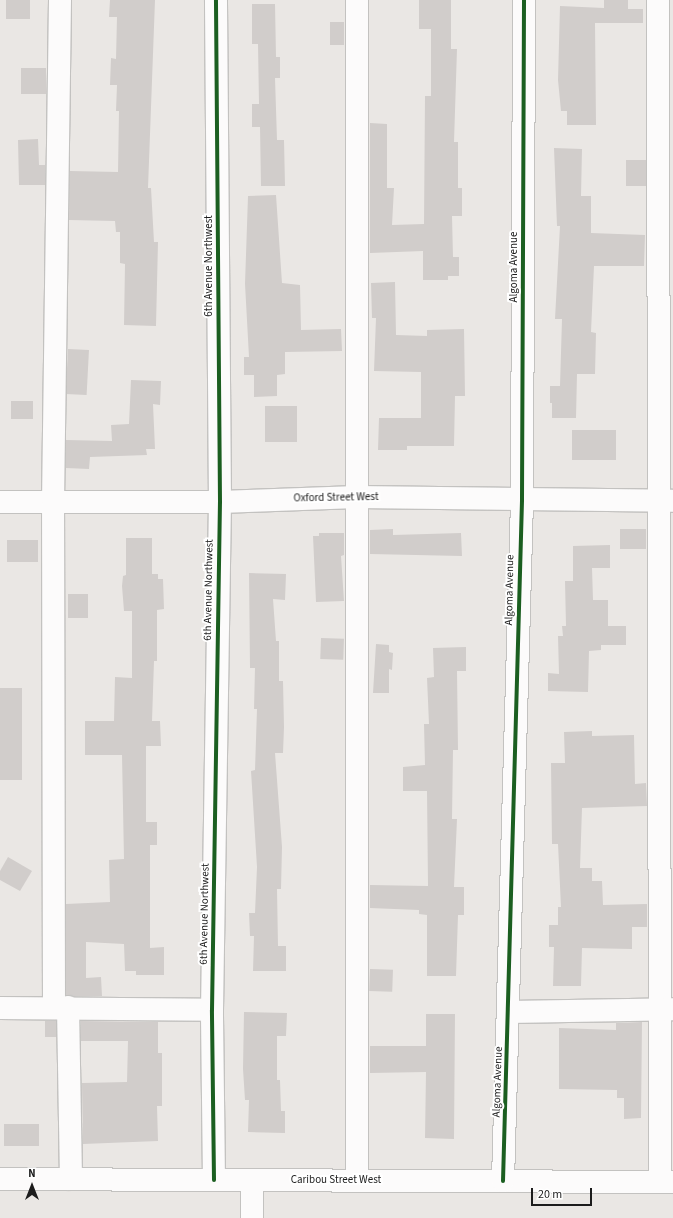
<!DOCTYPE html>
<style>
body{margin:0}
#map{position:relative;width:673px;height:1218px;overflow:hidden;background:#eae7e4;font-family:"Source Sans 3",sans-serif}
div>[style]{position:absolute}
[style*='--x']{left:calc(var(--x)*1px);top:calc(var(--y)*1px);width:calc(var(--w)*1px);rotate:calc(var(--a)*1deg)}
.building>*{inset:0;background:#d1cdcb;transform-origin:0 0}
.roads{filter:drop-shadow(1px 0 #c3c2c0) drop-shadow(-1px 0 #c3c2c0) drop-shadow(0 1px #c3c2c0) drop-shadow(0 -1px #c3c2c0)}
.minor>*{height:22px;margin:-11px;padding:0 11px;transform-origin:11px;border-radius:11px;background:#fcfbfb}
.cycleway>*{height:4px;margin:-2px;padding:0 2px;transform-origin:2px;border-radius:2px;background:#1b5e20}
span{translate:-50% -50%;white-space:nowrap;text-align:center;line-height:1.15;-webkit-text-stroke:4px #fff;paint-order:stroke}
.street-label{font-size:11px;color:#1c1c1c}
.north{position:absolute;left:12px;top:1166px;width:40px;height:40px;-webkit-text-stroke:3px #fff;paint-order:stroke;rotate:0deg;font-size:11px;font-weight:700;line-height:16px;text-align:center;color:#1c1c1c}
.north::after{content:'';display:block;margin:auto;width:14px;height:18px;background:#1c1c1c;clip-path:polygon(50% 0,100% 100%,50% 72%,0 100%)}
.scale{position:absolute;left:531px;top:1188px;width:61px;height:18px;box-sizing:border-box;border:2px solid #1c1c1c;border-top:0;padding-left:5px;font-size:12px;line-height:14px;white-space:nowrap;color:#1c1c1c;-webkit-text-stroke:3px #fff;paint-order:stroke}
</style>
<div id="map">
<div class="building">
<i style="left:6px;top:0;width:24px;height:19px"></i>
<i style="clip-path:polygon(110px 0,155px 0,148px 188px,151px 188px,154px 242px,158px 242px,156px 326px,124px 325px,125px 264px,120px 263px,120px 232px,116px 232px,115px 221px,69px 220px,70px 171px,118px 172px,119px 111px,116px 111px,117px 85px,110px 85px,111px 58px,116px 59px,117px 17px,109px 17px)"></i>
<i style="clip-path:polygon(419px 0,451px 0,451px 49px,457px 49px,454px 142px,458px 142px,458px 188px,462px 188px,462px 216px,452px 216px,453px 257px,459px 257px,459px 276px,448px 276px,448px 280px,423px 280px,423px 251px,370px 253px,370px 123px,387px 124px,387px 188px,394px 188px,392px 225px,424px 224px,425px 96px,431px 96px,431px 29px,419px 29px)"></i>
<i style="clip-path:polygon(604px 0,628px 0,628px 9px,643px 9px,643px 23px,595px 23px,596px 125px,567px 125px,567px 111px,561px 111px,558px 80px,560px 6px,604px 8px)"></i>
<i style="clip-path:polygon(252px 4px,275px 4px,276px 57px,280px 57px,280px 78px,275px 78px,277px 140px,284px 140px,285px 186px,261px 186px,260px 127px,252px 127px,252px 104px,259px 104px,258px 44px,252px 44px)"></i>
<i style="left:330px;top:22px;width:14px;height:23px"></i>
<i style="left:21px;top:68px;width:25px;height:26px"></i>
<i style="clip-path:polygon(38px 139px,39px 165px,45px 165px,45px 185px,19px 185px,18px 140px)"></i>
<i style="clip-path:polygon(554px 148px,582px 149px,581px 196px,591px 196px,591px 233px,645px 235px,644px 266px,594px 266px,591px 332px,596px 333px,595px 374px,577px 374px,576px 418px,552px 418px,552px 403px,550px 403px,550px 386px,560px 386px,562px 319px,555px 319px,560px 226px,557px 226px)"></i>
<i style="left:626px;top:160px;width:20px;height:26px"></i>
<i style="clip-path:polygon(276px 195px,282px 283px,300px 285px,301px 330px,341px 329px,342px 351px,285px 352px,285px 374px,277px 375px,277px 396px,254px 397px,254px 375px,244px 375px,244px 357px,249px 357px,245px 284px,248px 196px)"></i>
<i style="clip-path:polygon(395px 282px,396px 335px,427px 336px,427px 330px,464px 329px,465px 396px,455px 396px,454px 446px,407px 446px,407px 450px,378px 450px,379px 418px,421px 418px,421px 372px,374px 371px,376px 318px,372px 318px,371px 283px)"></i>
<i style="left:68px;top:349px;width:21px;height:45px;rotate:3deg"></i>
<i style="clip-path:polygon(131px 380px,161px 381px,160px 405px,153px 404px,155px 449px,146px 449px,147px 455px,90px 457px,89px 469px,66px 468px,66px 440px,112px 441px,111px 425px,129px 424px)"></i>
<i style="left:33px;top:401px;width:18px;height:22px;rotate:90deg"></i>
<i style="left:265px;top:406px;width:32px;height:36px"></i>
<i style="left:572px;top:430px;width:44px;height:30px"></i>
<i style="clip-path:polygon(393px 529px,393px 535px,461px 533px,462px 556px,370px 554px,370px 530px)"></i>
<i style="left:646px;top:529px;width:20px;height:26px;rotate:90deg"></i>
<i style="clip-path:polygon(319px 533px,344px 533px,344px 555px,341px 556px,344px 601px,316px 602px,313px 536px,319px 536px)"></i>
<i style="clip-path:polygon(126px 538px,152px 538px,152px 574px,158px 574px,158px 579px,163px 579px,164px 609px,157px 610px,157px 661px,154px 661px,152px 721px,160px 721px,161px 746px,146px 746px,146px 822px,157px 822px,157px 845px,150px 845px,150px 948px,164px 947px,164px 975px,136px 975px,136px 971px,125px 971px,124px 944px,86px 942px,86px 978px,101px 977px,102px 996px,74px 996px,66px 995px,66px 904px,110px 902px,109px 860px,124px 859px,122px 755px,85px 755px,85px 721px,114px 721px,115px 677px,132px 678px,132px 611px,124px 611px,122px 586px,123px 576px,126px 575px)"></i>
<i style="left:7px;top:540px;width:31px;height:22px"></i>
<i style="clip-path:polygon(610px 545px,610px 568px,592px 568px,593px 600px,608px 600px,608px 626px,626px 626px,626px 645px,601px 645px,601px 650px,589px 651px,588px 692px,548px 691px,548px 673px,559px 674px,558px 636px,563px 636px,562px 626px,566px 626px,565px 581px,573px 581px,573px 546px)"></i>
<i style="clip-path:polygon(249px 573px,286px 574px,285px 600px,273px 599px,276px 641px,279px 641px,279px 681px,283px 681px,284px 727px,283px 753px,275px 753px,282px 847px,281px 889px,277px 889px,278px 946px,286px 946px,286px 971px,253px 971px,254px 936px,250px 936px,249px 913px,255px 913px,257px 867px,251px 771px,255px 770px,257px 709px,254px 709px,255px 668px,250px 668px)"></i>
<i style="left:68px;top:594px;width:20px;height:24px"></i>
<i style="left:321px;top:638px;width:23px;height:21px;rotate:2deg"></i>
<i style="clip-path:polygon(376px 644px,389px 645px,389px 652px,393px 653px,392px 670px,389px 669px,389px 693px,373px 693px)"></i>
<i style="clip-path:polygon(466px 647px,466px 671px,457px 671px,458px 750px,453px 750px,452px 819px,457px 819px,454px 887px,464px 887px,464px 915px,458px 915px,456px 976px,427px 976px,427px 915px,419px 914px,419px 910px,370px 908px,370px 885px,428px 886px,427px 791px,403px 791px,403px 767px,425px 765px,424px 724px,429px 724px,427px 678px,434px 677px,433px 648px)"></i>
<i style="left:0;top:688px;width:22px;height:92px"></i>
<i style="clip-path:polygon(592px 731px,592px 736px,634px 735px,635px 784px,646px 783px,647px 806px,582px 808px,580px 868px,592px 868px,592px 881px,602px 881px,603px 905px,647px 904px,647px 927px,632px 927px,632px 949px,582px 948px,581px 986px,553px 986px,554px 947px,549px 947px,549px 925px,558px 925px,558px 907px,561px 907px,558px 844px,552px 844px,551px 763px,565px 763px,564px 732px)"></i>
<i style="clip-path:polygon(8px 857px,32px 871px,20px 891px,0 880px,0 871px)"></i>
<i style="left:370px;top:969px;width:23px;height:22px;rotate:2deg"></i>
<i style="clip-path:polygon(244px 1012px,287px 1013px,286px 1036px,277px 1036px,277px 1080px,280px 1080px,281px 1111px,285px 1111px,285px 1133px,248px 1132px,249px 1100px,245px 1100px,243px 1069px)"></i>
<i style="clip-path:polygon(426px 1014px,455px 1014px,454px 1139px,425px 1138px,426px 1072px,370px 1073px,370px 1046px,426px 1046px)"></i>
<i style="left:45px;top:1021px;width:11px;height:16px"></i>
<i style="clip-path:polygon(81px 1021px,158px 1022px,158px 1053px,162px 1053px,162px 1106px,157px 1106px,158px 1141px,83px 1144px,82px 1083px,127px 1082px,128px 1041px,81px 1041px)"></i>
<i style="clip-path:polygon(642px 1022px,641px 1118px,624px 1119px,624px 1098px,617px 1098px,617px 1090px,559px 1089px,559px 1028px,616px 1030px,616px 1023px)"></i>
<i style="left:4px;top:1124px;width:35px;height:22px"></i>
</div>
<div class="roads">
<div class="minor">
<i style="--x:658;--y:0;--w:1182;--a:89.9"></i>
<i style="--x:0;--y:502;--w:220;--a:0"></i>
<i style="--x:220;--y:502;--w:137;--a:-2.1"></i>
<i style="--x:357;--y:497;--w:315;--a:0.7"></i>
<i style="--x:54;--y:1007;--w:505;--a:-90.11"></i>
<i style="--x:53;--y:502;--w:502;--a:-89.2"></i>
<i style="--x:68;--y:1007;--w:172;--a:89"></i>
<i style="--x:0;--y:1008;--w:212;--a:0.5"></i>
<i style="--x:509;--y:1012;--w:164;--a:-1"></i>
<i style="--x:0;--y:1179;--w:673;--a:0.26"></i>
<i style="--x:214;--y:1180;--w:170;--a:-90.7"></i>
<i style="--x:212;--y:1010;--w:508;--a:-89.1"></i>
<i style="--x:220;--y:502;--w:502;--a:-90.46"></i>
<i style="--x:357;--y:1180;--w:1180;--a:-90"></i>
<i style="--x:503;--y:1181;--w:681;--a:-88.4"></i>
<i style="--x:522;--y:500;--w:500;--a:-89.77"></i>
<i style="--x:252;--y:1218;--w:38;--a:-90"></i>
</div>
</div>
<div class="cycleway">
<i style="--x:214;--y:1180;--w:170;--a:-90.7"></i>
<i style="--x:212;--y:1010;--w:508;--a:-89.1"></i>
<i style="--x:220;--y:502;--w:502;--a:-90.46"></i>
<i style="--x:503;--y:1181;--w:681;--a:-88.4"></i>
<i style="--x:522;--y:500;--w:500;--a:-89.77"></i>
</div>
<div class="street-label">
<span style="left:209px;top:266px;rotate:-90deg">6th Avenue Northwest</span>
<span style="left:514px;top:267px;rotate:-90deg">Algoma Avenue</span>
<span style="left:336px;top:498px;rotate:-1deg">Oxford Street West</span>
<span style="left:209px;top:590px;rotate:-89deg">6th Avenue Northwest</span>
<span style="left:510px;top:590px;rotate:-89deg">Algoma Avenue</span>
<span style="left:205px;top:914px;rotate:-89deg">6th Avenue Northwest</span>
<span style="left:498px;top:1082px;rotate:-88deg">Algoma Avenue</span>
<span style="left:336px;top:1180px">Caribou Street West</span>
</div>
<div class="north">N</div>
<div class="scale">20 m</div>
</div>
